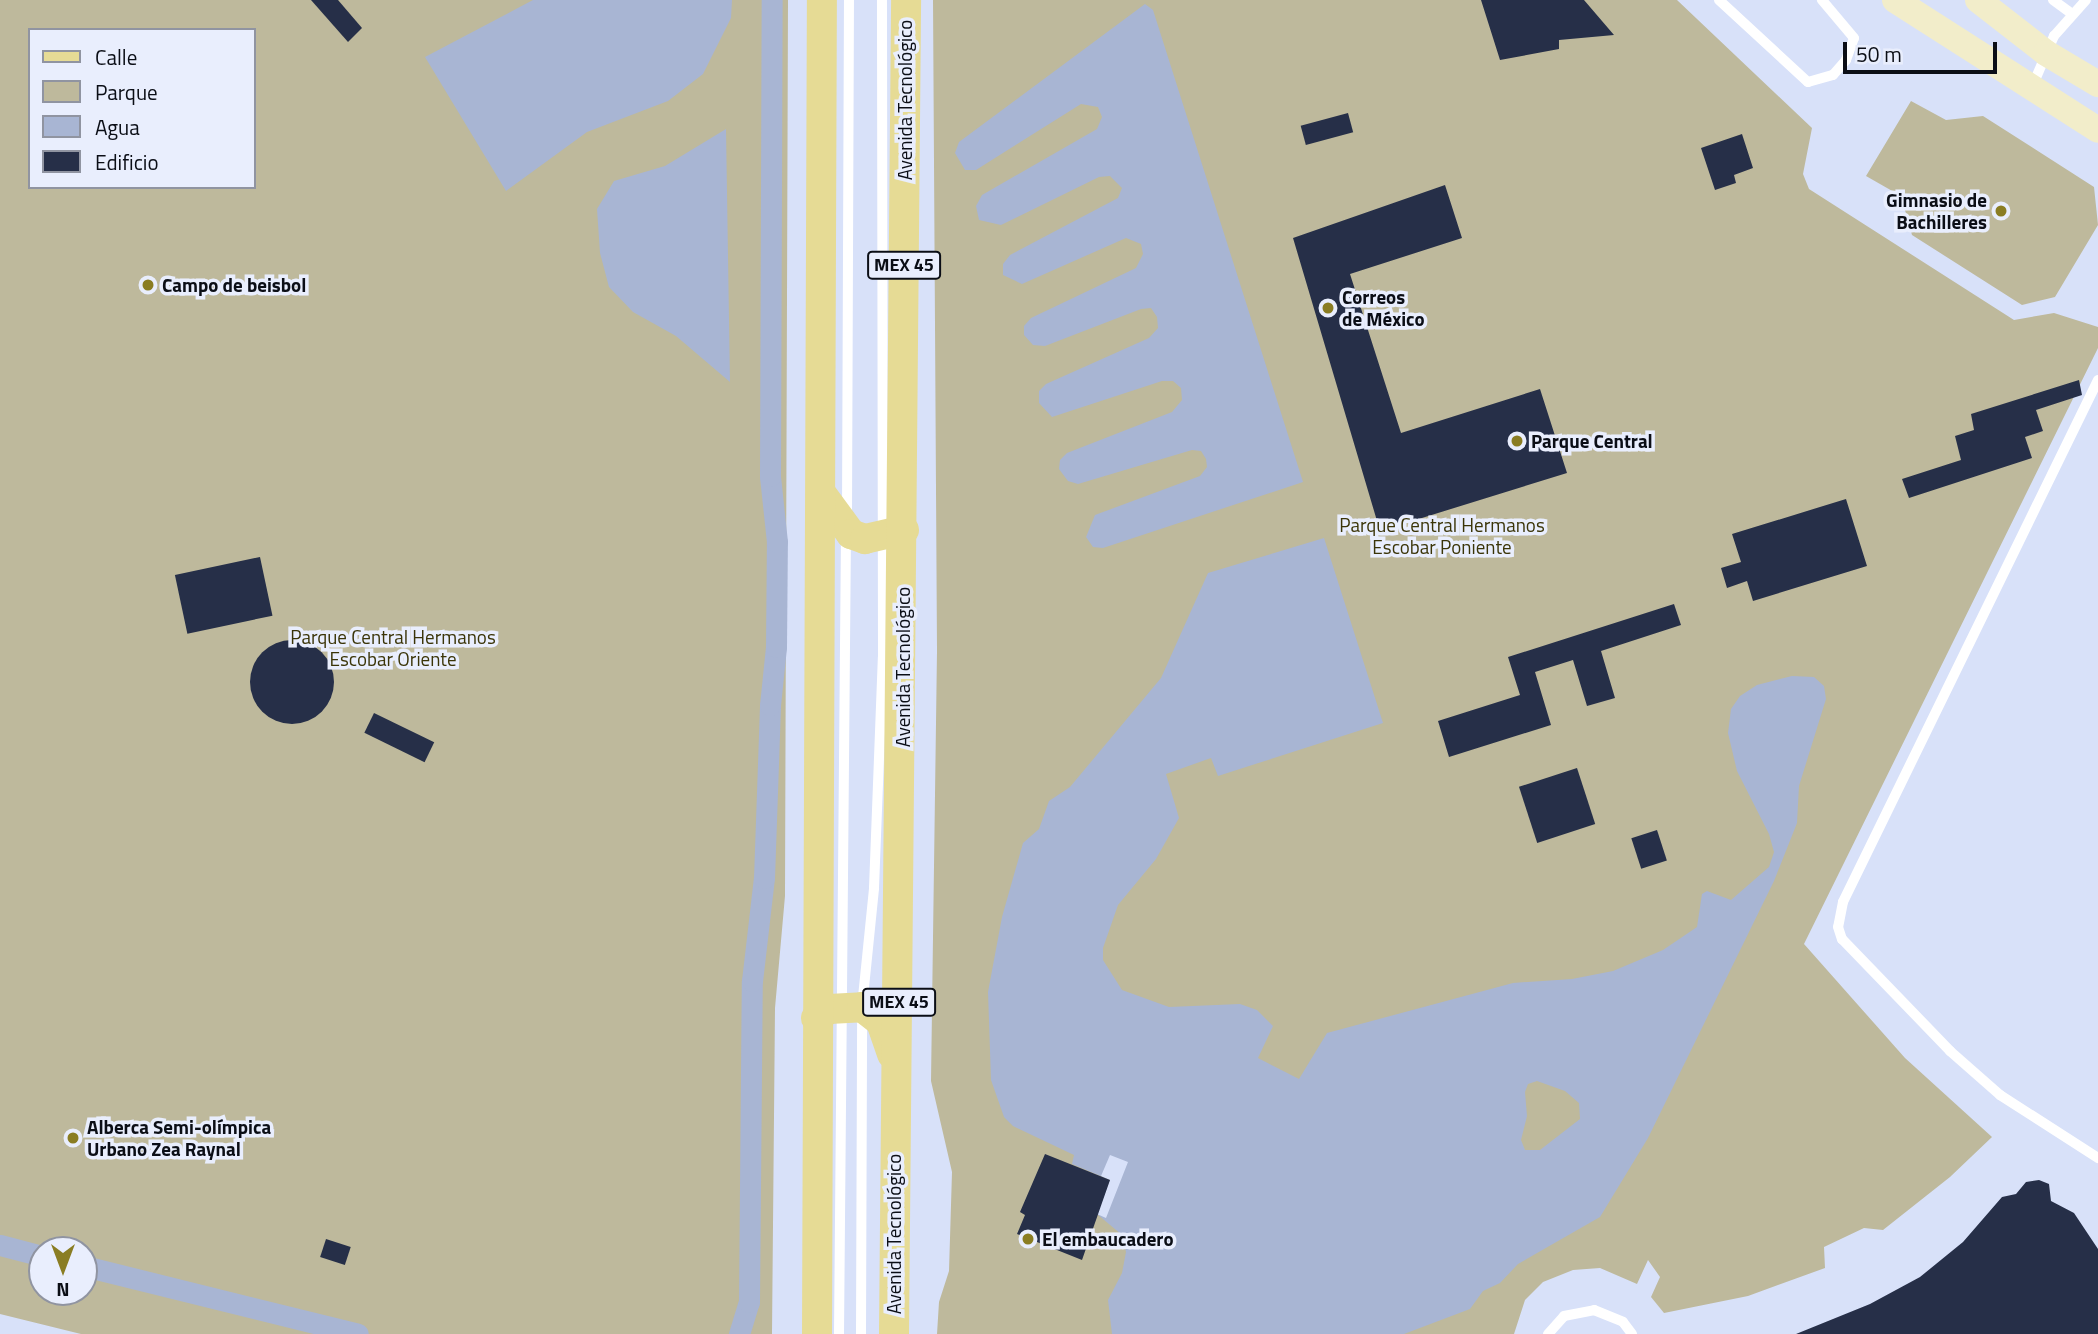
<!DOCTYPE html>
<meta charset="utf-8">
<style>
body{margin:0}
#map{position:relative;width:2098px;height:1334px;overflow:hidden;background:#d8e1f9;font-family:"Titillium Web",sans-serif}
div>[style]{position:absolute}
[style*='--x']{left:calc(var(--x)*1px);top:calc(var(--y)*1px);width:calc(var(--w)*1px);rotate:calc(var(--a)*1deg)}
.green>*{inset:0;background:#beb99c}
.water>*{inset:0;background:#a8b5d3}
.pier>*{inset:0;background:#d8e1f9}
.canal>*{height:21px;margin:-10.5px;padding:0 10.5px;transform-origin:10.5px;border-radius:10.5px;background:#a8b5d3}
.building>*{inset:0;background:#262f48;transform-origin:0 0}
.round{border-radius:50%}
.lane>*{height:10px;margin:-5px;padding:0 5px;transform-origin:5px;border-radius:5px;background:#fff}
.secondary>*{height:26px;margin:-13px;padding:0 13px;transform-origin:13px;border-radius:13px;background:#f2edca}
.primary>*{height:30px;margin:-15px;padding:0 15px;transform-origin:15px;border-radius:15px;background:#e6db95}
.dots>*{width:19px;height:19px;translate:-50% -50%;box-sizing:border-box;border:4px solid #e9eefd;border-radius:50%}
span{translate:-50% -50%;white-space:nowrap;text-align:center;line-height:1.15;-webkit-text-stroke:7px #e9eefd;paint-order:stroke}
.shield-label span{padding:2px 5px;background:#e9eefd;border:2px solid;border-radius:5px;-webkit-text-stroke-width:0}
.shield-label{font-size:18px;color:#0b0e16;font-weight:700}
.street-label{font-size:19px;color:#0b0e16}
.poi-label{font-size:19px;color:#0b0e16;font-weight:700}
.right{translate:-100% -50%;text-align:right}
.left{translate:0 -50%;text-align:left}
.park-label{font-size:19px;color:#3a3407}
.legend{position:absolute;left:28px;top:28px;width:228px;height:161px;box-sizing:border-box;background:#e9eefd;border:2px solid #9094a1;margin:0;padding:9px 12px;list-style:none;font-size:21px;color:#0b0e16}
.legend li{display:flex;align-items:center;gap:14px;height:35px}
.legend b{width:35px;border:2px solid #9094a1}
.north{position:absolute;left:28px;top:1236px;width:70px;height:70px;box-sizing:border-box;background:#e9eefd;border:2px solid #9094a1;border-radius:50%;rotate:180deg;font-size:19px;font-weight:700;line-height:28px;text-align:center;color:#0b0e16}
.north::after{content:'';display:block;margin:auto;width:24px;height:32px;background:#8a7d23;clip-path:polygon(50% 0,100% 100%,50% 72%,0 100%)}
.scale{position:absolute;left:1843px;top:42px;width:154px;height:32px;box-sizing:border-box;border:4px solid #0b0e16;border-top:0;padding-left:9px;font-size:21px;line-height:24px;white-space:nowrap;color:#0b0e16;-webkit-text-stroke:5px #e9eefd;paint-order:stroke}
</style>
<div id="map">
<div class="green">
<i style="clip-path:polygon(evenodd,0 0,788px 0,785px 896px,775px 1008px,772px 1334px,81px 1334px,0 1314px,0 0,30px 30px,254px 30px,254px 187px,30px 187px,30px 30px,0 0,42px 1250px,84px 1250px,84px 1292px,42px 1292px,42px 1250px)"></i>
<i style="clip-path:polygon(933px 0,1677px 0,1812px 128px,1803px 174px,1809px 189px,2014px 320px,2054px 313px,2098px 327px,2098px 348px,1804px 944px,1905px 1058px,1992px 1137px,1950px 1177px,1883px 1230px,1864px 1228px,1824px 1247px,1825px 1268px,1748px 1296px,1664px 1313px,1651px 1297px,1660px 1277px,1648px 1260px,1637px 1284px,1600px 1268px,1573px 1270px,1543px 1282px,1525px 1300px,1514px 1334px,937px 1334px,939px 1302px,949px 1271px,952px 1172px,931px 1081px,937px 651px)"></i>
<i style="clip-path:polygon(1911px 101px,1946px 120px,1983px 116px,2094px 187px,2098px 225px,2055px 297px,2022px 305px,1912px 235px,1901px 196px,1866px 176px)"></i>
</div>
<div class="water">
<i style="clip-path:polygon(533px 0,732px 0,731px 18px,703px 74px,668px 101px,587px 132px,506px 191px,425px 57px)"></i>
<i style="clip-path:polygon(1145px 4px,1153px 10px,1303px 482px,1103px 548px,1093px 547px,1086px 537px,1095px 515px,1200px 476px,1207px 467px,1206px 459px,1201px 451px,1192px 450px,1078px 484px,1068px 481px,1059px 469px,1060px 460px,1067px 453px,1172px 412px,1182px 400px,1181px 388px,1173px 381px,1162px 381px,1052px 417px,1039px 403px,1039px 391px,1046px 384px,1149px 338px,1158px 328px,1157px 317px,1151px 308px,1141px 309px,1045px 346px,1033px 345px,1024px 335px,1024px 326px,1031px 318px,1136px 268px,1143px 254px,1141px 244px,1126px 238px,1022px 284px,1003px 275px,1003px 264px,1010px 255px,1118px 198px,1122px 188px,1110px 176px,1099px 177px,1001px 225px,979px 220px,976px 206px,982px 195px,1097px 129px,1102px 117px,1098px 107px,1081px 104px,976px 170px,965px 170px,955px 153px,959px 142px)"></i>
<i style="clip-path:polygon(726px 129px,730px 382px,676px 336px,633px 312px,609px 287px,600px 253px,597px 209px,614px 181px,665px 166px)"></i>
<i style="clip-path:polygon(evenodd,1324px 538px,1383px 723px,1218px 776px,1211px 758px,1166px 774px,1179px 818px,1156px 859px,1118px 905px,1103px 948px,1103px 960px,1122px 990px,1169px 1007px,1240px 1004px,1257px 1010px,1273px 1026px,1258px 1058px,1299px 1079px,1327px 1033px,1513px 983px,1572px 979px,1613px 971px,1663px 950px,1697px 927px,1702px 894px,1707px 891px,1731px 900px,1769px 867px,1774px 852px,1769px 834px,1737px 771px,1728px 733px,1731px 709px,1740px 696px,1757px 685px,1792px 676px,1814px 677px,1824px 686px,1826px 699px,1799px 786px,1797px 823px,1774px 881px,1648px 1138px,1600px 1217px,1518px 1264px,1500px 1283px,1483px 1291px,1470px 1309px,1404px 1334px,1112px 1334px,1108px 1300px,1122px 1273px,1126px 1252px,1122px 1235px,1097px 1214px,1110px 1180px,1072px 1164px,1074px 1155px,1013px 1126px,1004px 1117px,991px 1080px,988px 992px,1002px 917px,1023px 843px,1039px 829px,1049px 801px,1070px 787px,1161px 678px,1208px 573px,1324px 538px,1537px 1081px,1565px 1091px,1579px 1103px,1580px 1119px,1540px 1150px,1525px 1150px,1521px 1140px,1527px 1116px,1525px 1092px,1528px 1084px,1537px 1081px)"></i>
</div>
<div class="pier">
<i style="clip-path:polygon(1110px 1155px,1128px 1162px,1106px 1218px,1097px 1214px,1110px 1180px,1101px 1176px)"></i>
</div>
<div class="canal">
<i style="--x:0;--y:1245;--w:43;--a:14.7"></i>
<i style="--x:84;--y:1266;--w:282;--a:13.9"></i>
<i style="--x:739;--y:1334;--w:34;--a:-73"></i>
<i style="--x:749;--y:1302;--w:321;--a:-89.5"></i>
<i style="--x:752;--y:981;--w:104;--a:-83.4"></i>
<i style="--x:764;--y:878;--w:173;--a:-88"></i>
<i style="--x:770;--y:705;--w:58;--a:-84.1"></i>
<i style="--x:776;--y:647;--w:105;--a:-89.5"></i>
<i style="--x:777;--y:542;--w:66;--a:-96.1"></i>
<i style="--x:770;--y:476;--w:476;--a:-89.8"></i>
</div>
<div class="building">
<i style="clip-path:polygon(311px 0,338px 0,362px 28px,348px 42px)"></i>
<i style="clip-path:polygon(1481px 0,1584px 0,1614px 35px,1559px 40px,1559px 49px,1500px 60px)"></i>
<i style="left:1348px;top:113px;width:20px;height:49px;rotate:75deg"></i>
<i style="clip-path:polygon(1742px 134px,1753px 168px,1734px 175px,1736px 183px,1715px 190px,1701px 148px)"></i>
<i style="clip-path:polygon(1445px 185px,1462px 238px,1350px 274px,1401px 433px,1540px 389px,1567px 473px,1380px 531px,1293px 238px)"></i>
<i style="clip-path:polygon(2079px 380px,2082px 395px,2036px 410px,2043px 431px,2025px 437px,2032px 458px,1909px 498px,1902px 479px,1961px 460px,1955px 436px,1974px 430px,1971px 414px)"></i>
<i style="clip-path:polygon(1846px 499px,1867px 566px,1753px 601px,1747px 581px,1727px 588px,1721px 568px,1741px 562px,1732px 534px)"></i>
<i style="left:260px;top:557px;width:60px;height:87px;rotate:78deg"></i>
<i style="clip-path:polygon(1674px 604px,1681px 625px,1601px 651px,1615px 698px,1587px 706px,1573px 660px,1535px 672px,1551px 725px,1449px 757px,1438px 721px,1520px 695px,1508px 657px)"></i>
<i class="round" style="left:250px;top:640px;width:84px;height:84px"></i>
<i style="left:374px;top:713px;width:67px;height:22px;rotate:26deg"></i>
<i style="left:1577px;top:768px;width:59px;height:61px;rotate:72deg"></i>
<i style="left:1657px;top:830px;width:32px;height:27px;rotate:72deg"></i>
<i style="clip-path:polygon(1045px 1154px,1110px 1180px,1082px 1260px,1017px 1234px,1025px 1215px,1020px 1212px)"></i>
<i style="clip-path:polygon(2039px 1180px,2049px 1184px,2051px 1201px,2074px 1213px,2098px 1249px,2098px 1334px,1796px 1334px,1870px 1304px,1920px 1277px,1963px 1242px,2002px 1197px,2016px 1194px,2026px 1182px)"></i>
<i style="left:326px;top:1239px;width:26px;height:19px;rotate:18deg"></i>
</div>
<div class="lane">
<i style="--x:1719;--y:0;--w:121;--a:42.7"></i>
<i style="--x:1808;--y:82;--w:26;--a:-16"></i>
<i style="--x:1833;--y:75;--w:20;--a:-49"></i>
<i style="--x:1846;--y:60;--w:23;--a:-70"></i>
<i style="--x:1854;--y:38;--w:50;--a:-130.1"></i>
<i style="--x:2053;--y:0;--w:24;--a:36"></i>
<i style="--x:2032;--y:87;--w:56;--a:-66.7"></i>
<i style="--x:2054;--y:36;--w:48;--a:-48.4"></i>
<i style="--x:2098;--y:380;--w:581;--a:116.04"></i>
<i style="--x:1843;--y:902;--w:25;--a:101"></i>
<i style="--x:1838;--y:927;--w:13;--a:72"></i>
<i style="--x:1842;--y:939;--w:156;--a:46"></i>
<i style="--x:1950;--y:1051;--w:67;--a:41.3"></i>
<i style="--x:2000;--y:1095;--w:117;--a:32.7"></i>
<i style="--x:847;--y:514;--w:514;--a:-89.78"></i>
<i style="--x:839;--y:1334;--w:798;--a:-89.5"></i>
<i style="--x:861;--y:1334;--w:327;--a:-89.8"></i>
<i style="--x:862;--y:1007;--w:120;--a:-84.2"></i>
<i style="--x:874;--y:888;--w:231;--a:-87.8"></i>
<i style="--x:883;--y:657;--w:657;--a:-90.09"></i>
<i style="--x:1548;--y:1334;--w:24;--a:-48"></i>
<i style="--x:1564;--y:1316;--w:31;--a:-11"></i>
<i style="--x:1594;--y:1310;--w:31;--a:22"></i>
<i style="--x:1623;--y:1322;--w:15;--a:53"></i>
</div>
<div class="secondary">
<i style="--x:1895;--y:0;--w:241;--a:32.6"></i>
<i style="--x:1978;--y:0;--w:86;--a:37.9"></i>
<i style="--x:2046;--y:53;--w:61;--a:30.8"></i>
</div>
<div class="primary">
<i style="--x:821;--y:493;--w:51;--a:53.8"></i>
<i style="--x:851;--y:534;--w:15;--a:20"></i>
<i style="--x:865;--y:539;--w:40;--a:-13"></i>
<i style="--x:816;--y:1018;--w:16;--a:-35"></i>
<i style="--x:829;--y:1009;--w:33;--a:-3"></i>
<i style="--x:862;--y:1007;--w:24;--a:38"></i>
<i style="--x:881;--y:1022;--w:34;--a:71"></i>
<i style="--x:817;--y:1334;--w:1334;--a:-89.79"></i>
<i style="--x:894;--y:1334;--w:1334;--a:-89.48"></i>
</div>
<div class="dots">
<i style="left:2001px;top:211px;background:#8a7d23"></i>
<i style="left:148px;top:285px;background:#8a7d23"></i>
<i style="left:1328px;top:308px;background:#8a7d23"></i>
<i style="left:1517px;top:441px;background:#8a7d23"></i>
<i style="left:73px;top:1138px;background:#8a7d23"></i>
<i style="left:1028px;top:1239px;background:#8a7d23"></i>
</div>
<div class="shield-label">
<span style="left:904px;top:265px">MEX 45</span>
<span style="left:899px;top:1002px">MEX 45</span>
</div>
<div class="street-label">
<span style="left:905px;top:100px;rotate:-90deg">Avenida Tecnológico</span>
<span style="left:903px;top:667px;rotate:-90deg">Avenida Tecnológico</span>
<span style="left:894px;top:1234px;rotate:-90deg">Avenida Tecnológico</span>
</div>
<div class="poi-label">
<span class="right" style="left:1987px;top:211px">Gimnasio de<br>Bachilleres</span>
<span class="left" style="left:162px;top:285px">Campo de beisbol</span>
<span class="left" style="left:1342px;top:308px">Correos<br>de México</span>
<span class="left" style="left:1531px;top:441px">Parque Central</span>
<span class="left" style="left:87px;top:1138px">Alberca Semi-olímpica<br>Urbano Zea Raynal</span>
<span class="left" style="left:1042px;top:1239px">El embaucadero</span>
</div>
<div class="park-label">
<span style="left:1442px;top:536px">Parque Central Hermanos<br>Escobar Poniente</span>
<span style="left:393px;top:648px">Parque Central Hermanos<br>Escobar Oriente</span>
</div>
<ul class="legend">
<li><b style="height:9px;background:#e6db95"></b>Calle</li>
<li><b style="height:19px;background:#beb99c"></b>Parque</li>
<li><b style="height:19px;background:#a8b5d3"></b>Agua</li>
<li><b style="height:19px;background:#262f48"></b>Edificio</li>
</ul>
<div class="north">N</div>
<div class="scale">50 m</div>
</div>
